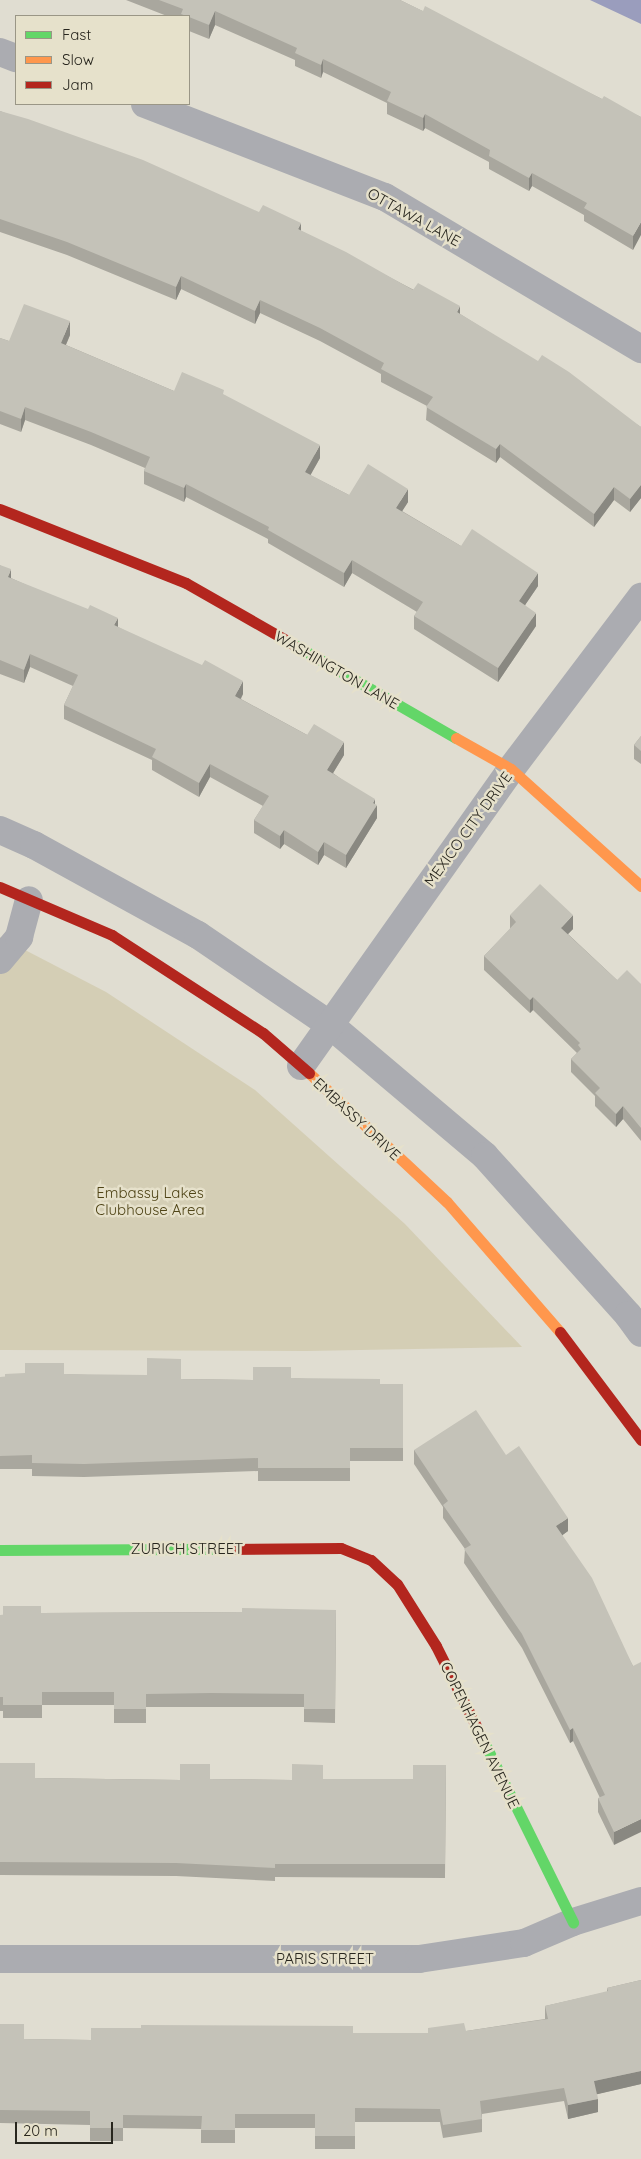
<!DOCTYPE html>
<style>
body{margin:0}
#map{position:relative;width:641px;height:2159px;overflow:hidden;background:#e0ddd1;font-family:Quicksand,sans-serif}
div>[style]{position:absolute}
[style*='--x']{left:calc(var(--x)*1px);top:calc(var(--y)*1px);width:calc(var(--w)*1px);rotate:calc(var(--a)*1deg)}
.green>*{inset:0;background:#d4ceb5}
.water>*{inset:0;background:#9a9dbd}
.street>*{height:28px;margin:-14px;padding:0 14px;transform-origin:14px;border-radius:14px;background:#abacb1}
.fast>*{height:11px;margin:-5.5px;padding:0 5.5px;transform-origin:5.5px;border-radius:5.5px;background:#63d668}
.slow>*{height:11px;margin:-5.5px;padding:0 5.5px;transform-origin:5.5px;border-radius:5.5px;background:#ff974d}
.jam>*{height:11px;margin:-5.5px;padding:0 5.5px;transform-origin:5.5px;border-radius:5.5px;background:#b3261e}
.wall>*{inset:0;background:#a9a79e}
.shaded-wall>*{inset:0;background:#898881}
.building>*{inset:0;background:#c4c2b8}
span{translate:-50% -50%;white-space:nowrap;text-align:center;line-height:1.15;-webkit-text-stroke:5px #e6e1cb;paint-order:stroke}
.street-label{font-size:15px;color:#28261e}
.park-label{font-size:15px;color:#4f4416}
.legend{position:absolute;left:15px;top:15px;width:175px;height:90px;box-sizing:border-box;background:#e6e1cb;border:1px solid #9a9686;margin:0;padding:6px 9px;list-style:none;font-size:15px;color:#28261e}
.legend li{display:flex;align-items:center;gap:10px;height:25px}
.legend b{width:25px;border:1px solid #9a9686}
.scale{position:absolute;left:15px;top:2122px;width:98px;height:22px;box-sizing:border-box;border:2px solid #28261e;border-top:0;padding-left:6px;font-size:15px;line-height:18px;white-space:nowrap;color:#28261e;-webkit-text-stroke:4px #e6e1cb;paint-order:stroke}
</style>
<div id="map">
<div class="green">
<i style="clip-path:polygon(0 937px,106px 992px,255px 1090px,405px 1224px,522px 1347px,306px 1351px,0 1350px)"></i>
</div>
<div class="water">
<i style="clip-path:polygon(590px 0,641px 0,641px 24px,639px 23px)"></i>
</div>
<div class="street">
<i style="--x:0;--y:52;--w:17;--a:21"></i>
<i style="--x:145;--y:104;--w:257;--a:21.2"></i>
<i style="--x:385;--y:197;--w:298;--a:30.7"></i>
<i style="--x:0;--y:830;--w:37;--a:24"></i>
<i style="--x:34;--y:845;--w:187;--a:28.8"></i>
<i style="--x:198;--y:935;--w:158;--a:34.2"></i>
<i style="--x:329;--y:1024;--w:204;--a:40.2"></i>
<i style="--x:485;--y:1156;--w:214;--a:48"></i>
<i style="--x:628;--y:1315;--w:22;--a:54"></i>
<i style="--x:0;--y:960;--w:30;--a:-50"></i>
<i style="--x:19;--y:937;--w:38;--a:-75"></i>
<i style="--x:301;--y:1066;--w:364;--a:-54.7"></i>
<i style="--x:511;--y:769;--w:216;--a:-52.9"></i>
<i style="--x:0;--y:1959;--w:419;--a:0"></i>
<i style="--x:419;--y:1959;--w:106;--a:-8.7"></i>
<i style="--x:524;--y:1943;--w:53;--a:-23.2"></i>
<i style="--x:573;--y:1922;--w:71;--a:-17.2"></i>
</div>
<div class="fast">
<i style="--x:293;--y:644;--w:188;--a:30"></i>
<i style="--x:0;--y:1550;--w:223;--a:-0.3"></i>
<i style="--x:481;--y:1736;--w:208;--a:63.7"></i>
</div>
<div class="slow">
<i style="--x:456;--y:738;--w:63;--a:29.4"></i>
<i style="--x:511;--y:769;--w:175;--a:42"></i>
<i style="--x:309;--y:1073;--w:189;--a:43.1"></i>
<i style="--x:447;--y:1202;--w:172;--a:49"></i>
</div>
<div class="jam">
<i style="--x:0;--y:509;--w:200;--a:21.7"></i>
<i style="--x:186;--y:583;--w:123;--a:29.7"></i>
<i style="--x:0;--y:887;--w:122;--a:23.2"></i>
<i style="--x:112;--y:935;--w:180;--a:33"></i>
<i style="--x:263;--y:1033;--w:61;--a:41"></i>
<i style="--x:560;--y:1332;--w:135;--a:53.1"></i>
<i style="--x:223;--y:1549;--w:118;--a:-0.5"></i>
<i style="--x:341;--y:1548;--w:32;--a:22"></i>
<i style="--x:371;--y:1560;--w:35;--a:43"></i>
<i style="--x:397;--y:1584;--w:73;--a:57.8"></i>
<i style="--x:436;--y:1646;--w:101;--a:63.4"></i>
</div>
<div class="wall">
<i style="clip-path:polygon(126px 0,400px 0,602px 99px,641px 117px,633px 250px,584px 221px,584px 215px,532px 186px,529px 191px,489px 169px,489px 162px,425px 128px,423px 131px,387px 114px,387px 103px,323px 72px,321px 78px,295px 66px,295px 60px,215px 25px,209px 39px,189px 31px,189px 16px,167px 16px)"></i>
<i style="clip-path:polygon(0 111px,301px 231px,460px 314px,641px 427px,641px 498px,630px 512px,614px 500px,594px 527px,500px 457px,496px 463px,426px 420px,427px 406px,381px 382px,381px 374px,320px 341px,260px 313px,255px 324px,181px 289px,176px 300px,67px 255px,0 232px)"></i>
<i style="clip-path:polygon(70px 335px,66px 345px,174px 391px,224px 395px,320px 458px,310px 475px,349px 495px,408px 502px,402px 511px,461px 546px,538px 586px,525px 605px,536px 626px,498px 682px,414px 629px,414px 616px,417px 612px,352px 573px,344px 587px,268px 543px,268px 539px,186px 497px,184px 502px,144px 484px,144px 471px,145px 468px,91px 445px,25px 420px,21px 432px,0 424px,0 338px,9px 341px)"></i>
<i style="clip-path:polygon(0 565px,11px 578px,118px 627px,243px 694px,241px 699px,344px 755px,333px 773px,375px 804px,377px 818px,346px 868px,324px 855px,318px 865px,284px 844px,280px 849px,254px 833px,254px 820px,263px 806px,210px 777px,199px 797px,152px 770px,152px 760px,64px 719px,64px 705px,73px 686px,30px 667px,24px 683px,0 674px)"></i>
<i style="clip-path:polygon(641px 736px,641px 764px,634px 759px,634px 745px)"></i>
<i style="clip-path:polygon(510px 915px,573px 929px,568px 934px,617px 980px,641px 984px,641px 1141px,623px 1119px,616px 1127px,595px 1106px,595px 1096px,571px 1072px,571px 1059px,577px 1053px,533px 1010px,530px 1013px,484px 970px,484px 956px,510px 929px)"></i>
<i style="clip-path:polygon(64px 1374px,181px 1379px,253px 1380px,291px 1378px,380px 1384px,403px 1384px,403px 1461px,350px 1461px,350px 1481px,258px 1481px,258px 1471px,84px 1477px,32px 1476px,32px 1469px,0 1469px,0 1377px)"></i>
<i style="clip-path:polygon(414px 1450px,506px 1455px,568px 1531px,562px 1535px,633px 1666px,614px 1845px,598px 1812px,598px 1798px,600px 1798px,573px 1741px,570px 1743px,522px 1648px,464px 1563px,465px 1549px,443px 1518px,443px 1507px,414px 1464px)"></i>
<i style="clip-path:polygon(336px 1610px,335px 1723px,304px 1722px,304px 1707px,146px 1707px,146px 1723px,114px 1723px,114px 1705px,42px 1705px,42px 1718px,3px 1718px,3px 1711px,0 1711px,0 1615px,41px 1613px,242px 1612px)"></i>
<i style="clip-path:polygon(0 1763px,35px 1778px,180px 1780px,210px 1779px,292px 1780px,323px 1779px,413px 1779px,446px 1765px,445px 1878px,275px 1877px,275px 1881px,176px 1876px,0 1875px)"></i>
<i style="clip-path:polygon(641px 1980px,641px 2084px,597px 2094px,598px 2112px,568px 2119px,564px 2101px,482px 2114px,482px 2132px,443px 2138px,440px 2122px,355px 2122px,355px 2149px,315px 2149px,315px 2128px,235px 2128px,235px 2143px,201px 2143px,201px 2129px,123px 2128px,123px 2141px,90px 2141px,90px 2125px,0 2123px,0 2024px,24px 2039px,91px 2040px,353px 2033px,428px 2033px,428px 2028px,466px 2031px,545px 2019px,545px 2006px,607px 1992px,607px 1988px)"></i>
</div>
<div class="shaded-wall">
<i style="clip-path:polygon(215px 11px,215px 25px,209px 39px,209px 25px)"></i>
<i style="clip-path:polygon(323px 59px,323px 72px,321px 78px,321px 65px)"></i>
<i style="clip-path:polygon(425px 114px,425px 128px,423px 131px,423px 118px)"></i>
<i style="clip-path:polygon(532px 173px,532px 186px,529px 191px,529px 178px)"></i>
<i style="clip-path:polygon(641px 222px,641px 235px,633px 250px,633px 236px)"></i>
<i style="clip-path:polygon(301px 223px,301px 236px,298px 229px)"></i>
<i style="clip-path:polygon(181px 276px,181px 289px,176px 300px,176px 287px)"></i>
<i style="clip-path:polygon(260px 300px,260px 313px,255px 324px,255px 311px)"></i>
<i style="clip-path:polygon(460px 306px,460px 319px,457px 312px)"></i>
<i style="clip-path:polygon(70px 321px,70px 335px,61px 356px,61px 343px)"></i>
<i style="clip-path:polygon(25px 407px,25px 420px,21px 432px,21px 419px)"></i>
<i style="clip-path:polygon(500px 444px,500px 457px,496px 463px,496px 449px)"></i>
<i style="clip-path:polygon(320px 445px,320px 458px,305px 485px,305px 472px)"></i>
<i style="clip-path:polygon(186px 484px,186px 497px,184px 502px,184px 488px)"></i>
<i style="clip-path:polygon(641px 485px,641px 498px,630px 512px,630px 499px)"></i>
<i style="clip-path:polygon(614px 487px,614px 500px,594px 527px,594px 514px)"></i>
<i style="clip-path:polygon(408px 489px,408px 502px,396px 521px,396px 508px)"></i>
<i style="clip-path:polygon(352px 560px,352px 573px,344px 587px,344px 573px)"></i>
<i style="clip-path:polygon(11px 569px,11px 582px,8px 577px)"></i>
<i style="clip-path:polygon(538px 573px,538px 586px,519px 614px,519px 601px)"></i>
<i style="clip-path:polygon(536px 613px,536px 626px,498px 682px,498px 668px)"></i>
<i style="clip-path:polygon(118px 618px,118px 631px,114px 625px)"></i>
<i style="clip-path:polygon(30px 654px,30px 667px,24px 683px,24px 670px)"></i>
<i style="clip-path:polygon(243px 681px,243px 694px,235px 709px,235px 696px)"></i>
<i style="clip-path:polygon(344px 742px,344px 755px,327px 783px,327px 770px)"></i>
<i style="clip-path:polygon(210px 764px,210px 777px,199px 797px,199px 783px)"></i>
<i style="clip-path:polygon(375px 799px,375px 808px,377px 805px,377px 818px,346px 868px,346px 855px)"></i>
<i style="clip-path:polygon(284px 830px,284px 844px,280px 849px,280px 836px)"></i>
<i style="clip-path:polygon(324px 842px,324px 855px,318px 865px,318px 852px)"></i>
<i style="clip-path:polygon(573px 915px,573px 929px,561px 941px,561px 928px)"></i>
<i style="clip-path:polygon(533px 997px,533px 1010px,530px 1013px,530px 1000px)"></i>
<i style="clip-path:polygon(623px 1106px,623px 1119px,616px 1127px,616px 1114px)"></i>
<i style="clip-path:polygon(568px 1518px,568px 1531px,556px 1540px,556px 1526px)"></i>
<i style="clip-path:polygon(573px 1728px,573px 1741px,570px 1743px,570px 1730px)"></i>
<i style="clip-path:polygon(641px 1819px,641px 1832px,614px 1845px,614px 1832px)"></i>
<i style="clip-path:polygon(641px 2071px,641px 2084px,594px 2095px,594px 2081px)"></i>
<i style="clip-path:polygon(598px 2099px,598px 2112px,568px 2119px,568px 2105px)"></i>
</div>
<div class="building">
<i style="clip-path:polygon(159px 0,400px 0,423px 11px,425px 6px,602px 99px,604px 96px,641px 117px,641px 222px,633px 236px,584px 208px,587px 203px,532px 173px,529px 178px,489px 156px,490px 150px,425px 114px,423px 118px,387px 101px,391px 92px,323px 59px,321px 65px,295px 53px,297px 48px,215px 11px,209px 25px,189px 17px,189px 16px,186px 16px,181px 14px,183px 9px)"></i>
<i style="clip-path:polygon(0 111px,28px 119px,143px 160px,259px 212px,263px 205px,301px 223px,298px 229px,346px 252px,413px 290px,418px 283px,460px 306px,457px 312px,538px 361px,542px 355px,569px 372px,641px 427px,641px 485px,630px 499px,614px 487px,594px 514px,500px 444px,496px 449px,426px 407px,433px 397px,381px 369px,384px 363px,320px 328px,260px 300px,255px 311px,181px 276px,176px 287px,67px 242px,0 219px)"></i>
<i style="clip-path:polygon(24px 304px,70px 321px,61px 343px,174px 391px,182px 372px,224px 390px,223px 394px,320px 445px,305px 472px,349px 495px,368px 464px,408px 489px,396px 508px,461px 546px,472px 529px,538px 573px,519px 601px,536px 613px,498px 668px,414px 616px,423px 602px,352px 560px,344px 573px,268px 530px,269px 527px,186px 484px,184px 488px,144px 471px,150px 457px,91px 432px,25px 407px,21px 419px,0 411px,0 338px,9px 341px)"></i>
<i style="clip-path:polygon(0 565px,11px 569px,8px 577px,88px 609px,90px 605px,118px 618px,114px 625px,202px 665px,205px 660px,243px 681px,235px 696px,307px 735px,314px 724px,344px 742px,327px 770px,375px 799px,373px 803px,377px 805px,346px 855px,324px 842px,318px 852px,284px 830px,280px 836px,254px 820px,269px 796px,210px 764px,199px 783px,152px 757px,156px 749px,64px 705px,78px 675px,30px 654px,24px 670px,0 660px)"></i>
<i style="clip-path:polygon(641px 736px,641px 751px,634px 745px)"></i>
<i style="clip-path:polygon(540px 884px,573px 915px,561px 928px,617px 980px,627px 970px,641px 984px,641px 1128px,623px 1106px,616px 1114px,595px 1093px,600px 1088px,571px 1059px,581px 1049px,578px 1045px,580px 1043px,533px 997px,530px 1000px,484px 956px,516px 922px,510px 915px)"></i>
<i style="clip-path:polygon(147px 1358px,181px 1359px,181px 1379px,253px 1380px,253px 1367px,291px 1367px,291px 1378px,380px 1379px,380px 1384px,403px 1384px,403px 1448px,350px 1448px,350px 1468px,258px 1468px,258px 1458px,84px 1464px,32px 1463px,32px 1455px,0 1456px,0 1377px,5px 1377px,5px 1374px,25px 1373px,25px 1363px,64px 1363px,64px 1374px,147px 1375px)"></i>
<i style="clip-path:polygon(476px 1410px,506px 1455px,519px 1446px,568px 1518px,556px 1526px,592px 1578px,633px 1666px,641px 1662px,641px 1819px,614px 1832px,598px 1798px,605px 1795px,573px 1728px,570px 1730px,522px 1634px,464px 1549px,471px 1545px,443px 1505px,448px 1501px,414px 1450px)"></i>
<i style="clip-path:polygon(3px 1606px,41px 1606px,41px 1613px,242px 1612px,242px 1608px,336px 1610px,335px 1709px,304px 1709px,304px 1694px,211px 1693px,146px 1694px,146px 1709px,114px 1709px,114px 1692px,42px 1692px,42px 1705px,3px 1705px,3px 1697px,0 1697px,0 1615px,3px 1615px)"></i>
<i style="clip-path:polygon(0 1763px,35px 1763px,35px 1778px,180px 1780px,180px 1764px,210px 1764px,210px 1779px,292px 1780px,292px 1764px,323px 1765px,323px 1779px,413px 1779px,413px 1765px,446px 1765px,445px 1864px,275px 1864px,275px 1868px,176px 1863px,0 1862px)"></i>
<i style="clip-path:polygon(641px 1980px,641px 2071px,594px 2081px,598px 2099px,568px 2105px,564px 2088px,480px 2101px,482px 2119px,443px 2125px,440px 2109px,355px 2108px,355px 2136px,315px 2136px,315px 2114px,235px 2114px,235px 2130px,201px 2130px,202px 2116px,123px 2115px,123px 2128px,90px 2128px,90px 2111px,0 2110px,0 2024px,24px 2024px,24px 2039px,91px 2040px,91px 2028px,141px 2028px,141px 2025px,353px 2026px,353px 2033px,428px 2033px,428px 2028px,464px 2023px,466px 2031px,548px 2019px,545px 2006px,608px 1991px,607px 1988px)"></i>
</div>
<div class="street-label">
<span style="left:414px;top:217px;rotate:29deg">OTTAWA LANE</span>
<span style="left:337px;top:670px;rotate:30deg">WASHINGTON LANE</span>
<span style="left:468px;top:829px;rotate:-54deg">MEXICO CITY DRIVE</span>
<span style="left:357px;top:1119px;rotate:43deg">EMBASSY DRIVE</span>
<span style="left:187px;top:1549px">ZURICH STREET</span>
<span style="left:480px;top:1735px;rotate:64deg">COPENHAGEN AVENUE</span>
<span style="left:325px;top:1959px">PARIS STREET</span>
</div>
<div class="park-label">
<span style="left:150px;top:1201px">Embassy Lakes<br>Clubhouse Area</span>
</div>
<ul class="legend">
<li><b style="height:6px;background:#63d668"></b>Fast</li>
<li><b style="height:6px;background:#ff974d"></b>Slow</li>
<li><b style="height:6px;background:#b3261e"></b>Jam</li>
</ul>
<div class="scale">20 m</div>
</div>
